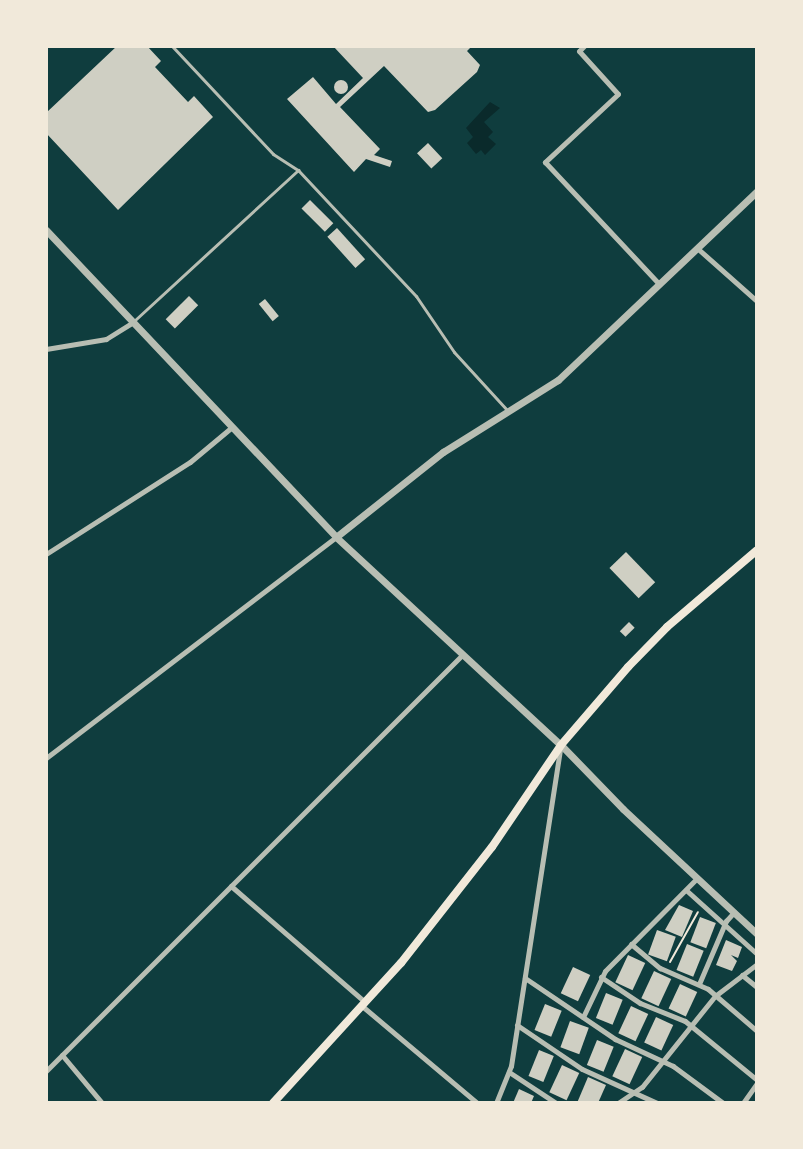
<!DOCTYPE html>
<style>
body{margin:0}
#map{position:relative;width:803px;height:1149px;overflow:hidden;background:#0f3d3e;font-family:"Open Sans",sans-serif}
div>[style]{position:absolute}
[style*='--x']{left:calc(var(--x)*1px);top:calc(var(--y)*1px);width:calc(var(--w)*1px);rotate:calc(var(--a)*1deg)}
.water>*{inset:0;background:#0a2a2b}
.building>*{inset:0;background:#cfcfc3;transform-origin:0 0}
.round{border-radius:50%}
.path>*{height:2px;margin:-1px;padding:0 1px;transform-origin:1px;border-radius:1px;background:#f1e9da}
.service>*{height:3px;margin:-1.5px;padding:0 1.5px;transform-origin:1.5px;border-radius:1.5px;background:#b8beb3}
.minor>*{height:5px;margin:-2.5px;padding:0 2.5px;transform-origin:2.5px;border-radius:2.5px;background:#b8beb3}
.tertiary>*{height:7px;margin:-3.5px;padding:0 3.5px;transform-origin:3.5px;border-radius:3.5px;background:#b8beb3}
.secondary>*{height:8px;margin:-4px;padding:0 4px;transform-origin:4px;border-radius:4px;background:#f1e9da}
span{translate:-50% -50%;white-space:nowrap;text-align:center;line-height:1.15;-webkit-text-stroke:6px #f1e9da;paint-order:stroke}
.frame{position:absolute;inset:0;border:48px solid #f1e9da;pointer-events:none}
</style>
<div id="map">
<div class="water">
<i style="clip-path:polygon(490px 102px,500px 108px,484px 122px,493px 132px,488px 137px,496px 144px,485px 155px,481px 150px,476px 154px,467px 143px,473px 137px,466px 128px)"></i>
</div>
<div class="building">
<i style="clip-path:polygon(117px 46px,147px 46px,161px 61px,155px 67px,188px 102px,194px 96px,213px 117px,118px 210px,46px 133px,46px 113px)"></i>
<i style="clip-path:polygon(333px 46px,472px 46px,467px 51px,480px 65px,477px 72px,435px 110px,428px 112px,384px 66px,340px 107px,380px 149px,374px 155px,392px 161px,390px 167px,366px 159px,354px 172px,287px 99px,313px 77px,336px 104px,363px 78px)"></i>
<i class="round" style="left:334px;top:80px;width:14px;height:14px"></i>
<i style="left:428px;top:143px;width:21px;height:15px;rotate:47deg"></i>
<i style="left:310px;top:200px;width:33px;height:12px;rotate:45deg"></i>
<i style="left:337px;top:228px;width:42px;height:13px;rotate:48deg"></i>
<i style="left:189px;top:296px;width:13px;height:33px;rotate:45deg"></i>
<i style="left:265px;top:299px;width:22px;height:8px;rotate:51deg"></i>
<i style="left:626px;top:552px;width:42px;height:23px;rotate:46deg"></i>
<i style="left:629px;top:622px;width:8px;height:13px;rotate:45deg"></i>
<i style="clip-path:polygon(679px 905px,693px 911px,682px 937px,665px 930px)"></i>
<i style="left:700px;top:917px;width:17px;height:27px;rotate:21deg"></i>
<i style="left:657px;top:930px;width:20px;height:26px;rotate:20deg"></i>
<i style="clip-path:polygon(726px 940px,742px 947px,738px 958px,731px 955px,737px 961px,732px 971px,716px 965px)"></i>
<i style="left:687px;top:944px;width:18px;height:28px;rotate:22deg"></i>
<i style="left:628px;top:955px;width:19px;height:30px;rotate:25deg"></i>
<i style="left:573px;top:967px;width:19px;height:29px;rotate:25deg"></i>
<i style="left:654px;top:971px;width:19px;height:30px;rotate:25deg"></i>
<i style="left:680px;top:984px;width:19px;height:27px;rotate:25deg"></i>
<i style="left:606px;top:993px;width:18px;height:27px;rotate:22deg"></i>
<i style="left:545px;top:1004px;width:18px;height:28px;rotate:22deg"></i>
<i style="left:631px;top:1006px;width:19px;height:30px;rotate:25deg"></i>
<i style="left:656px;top:1017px;width:19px;height:28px;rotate:25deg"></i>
<i style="left:570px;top:1021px;width:20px;height:28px;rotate:20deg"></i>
<i style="left:597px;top:1040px;width:18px;height:27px;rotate:22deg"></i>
<i style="left:625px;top:1049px;width:19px;height:30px;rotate:25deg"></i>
<i style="left:539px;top:1050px;width:16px;height:28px;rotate:22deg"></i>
<i style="left:562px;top:1065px;width:19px;height:30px;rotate:25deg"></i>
<i style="clip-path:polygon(588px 1077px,606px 1085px,598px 1103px,577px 1103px)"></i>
<i style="clip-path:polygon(519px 1089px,534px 1096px,531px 1103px,513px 1103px)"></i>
</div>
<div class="path">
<i style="--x:670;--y:962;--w:57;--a:-60.8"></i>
</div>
<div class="service">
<i style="--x:172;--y:46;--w:148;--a:46.9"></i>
<i style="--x:273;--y:154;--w:30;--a:33"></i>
<i style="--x:135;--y:320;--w:222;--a:-42.6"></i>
<i style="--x:298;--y:170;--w:173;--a:46.9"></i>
<i style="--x:416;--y:296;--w:68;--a:55.8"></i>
<i style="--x:454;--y:352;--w:79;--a:47.6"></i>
</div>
<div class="minor">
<i style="--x:584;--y:46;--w:7;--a:135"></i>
<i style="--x:579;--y:51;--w:58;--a:47.8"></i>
<i style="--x:618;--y:94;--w:100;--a:137"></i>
<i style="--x:545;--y:162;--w:167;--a:46.9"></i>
<i style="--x:697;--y:248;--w:80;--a:41.5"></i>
<i style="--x:46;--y:349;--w:61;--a:-9.5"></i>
<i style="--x:106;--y:339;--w:32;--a:-32"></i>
<i style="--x:46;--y:554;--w:171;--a:-32.6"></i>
<i style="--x:190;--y:462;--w:55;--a:-39.8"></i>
<i style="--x:46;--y:758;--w:365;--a:-37.3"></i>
<i style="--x:231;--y:886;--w:177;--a:40.9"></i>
<i style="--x:686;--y:890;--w:96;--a:42"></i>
<i style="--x:631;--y:944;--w:38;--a:40"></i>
<i style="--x:660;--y:968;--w:52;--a:23.6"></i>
<i style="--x:708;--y:989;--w:65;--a:40.6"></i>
<i style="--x:742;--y:975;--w:19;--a:39"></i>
<i style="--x:601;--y:977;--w:47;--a:33.7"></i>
<i style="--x:640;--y:1003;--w:48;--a:21.8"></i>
<i style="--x:685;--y:1021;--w:93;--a:39.3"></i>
<i style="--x:525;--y:978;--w:109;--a:34.1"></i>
<i style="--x:615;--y:1039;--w:64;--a:25"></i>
<i style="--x:673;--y:1066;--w:62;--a:36.5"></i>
<i style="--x:699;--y:984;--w:69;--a:-66.8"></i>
<i style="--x:726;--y:921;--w:12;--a:-48"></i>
<i style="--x:362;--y:1006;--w:150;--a:40.1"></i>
<i style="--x:583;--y:1017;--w:51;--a:-64.4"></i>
<i style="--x:605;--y:971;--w:131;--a:-45.3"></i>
<i style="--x:517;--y:1025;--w:78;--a:34.1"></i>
<i style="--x:582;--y:1069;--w:82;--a:24.4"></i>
<i style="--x:62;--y:1055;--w:62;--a:50.2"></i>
<i style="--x:46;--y:1071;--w:587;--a:-45"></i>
<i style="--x:509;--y:1072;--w:56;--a:33.4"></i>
<i style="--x:496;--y:1103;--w:40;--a:-68"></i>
<i style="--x:511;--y:1066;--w:320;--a:-81.2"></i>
<i style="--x:618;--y:1103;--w:29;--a:-34"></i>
<i style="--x:642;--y:1087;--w:117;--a:-51.3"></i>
<i style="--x:715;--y:996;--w:53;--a:-37.3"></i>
<i style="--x:743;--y:1103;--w:24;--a:-55"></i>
</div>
<div class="tertiary">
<i style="--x:46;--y:230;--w:422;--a:46.6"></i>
<i style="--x:336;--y:537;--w:306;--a:42.8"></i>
<i style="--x:561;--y:745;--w:89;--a:45.9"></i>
<i style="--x:623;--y:809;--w:183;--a:43"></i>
<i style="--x:336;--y:537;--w:137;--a:-38.5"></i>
<i style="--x:443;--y:452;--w:136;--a:-32.1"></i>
<i style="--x:558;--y:380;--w:274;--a:-43.5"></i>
</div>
<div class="secondary">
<i style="--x:273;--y:1103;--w:190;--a:-47.6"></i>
<i style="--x:401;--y:963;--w:147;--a:-51.9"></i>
<i style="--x:492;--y:847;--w:123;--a:-55.9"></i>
<i style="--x:561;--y:745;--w:103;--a:-49.3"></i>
<i style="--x:628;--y:667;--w:56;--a:-45.7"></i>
<i style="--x:667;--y:627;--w:118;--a:-40.5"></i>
</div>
<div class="frame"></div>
</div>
